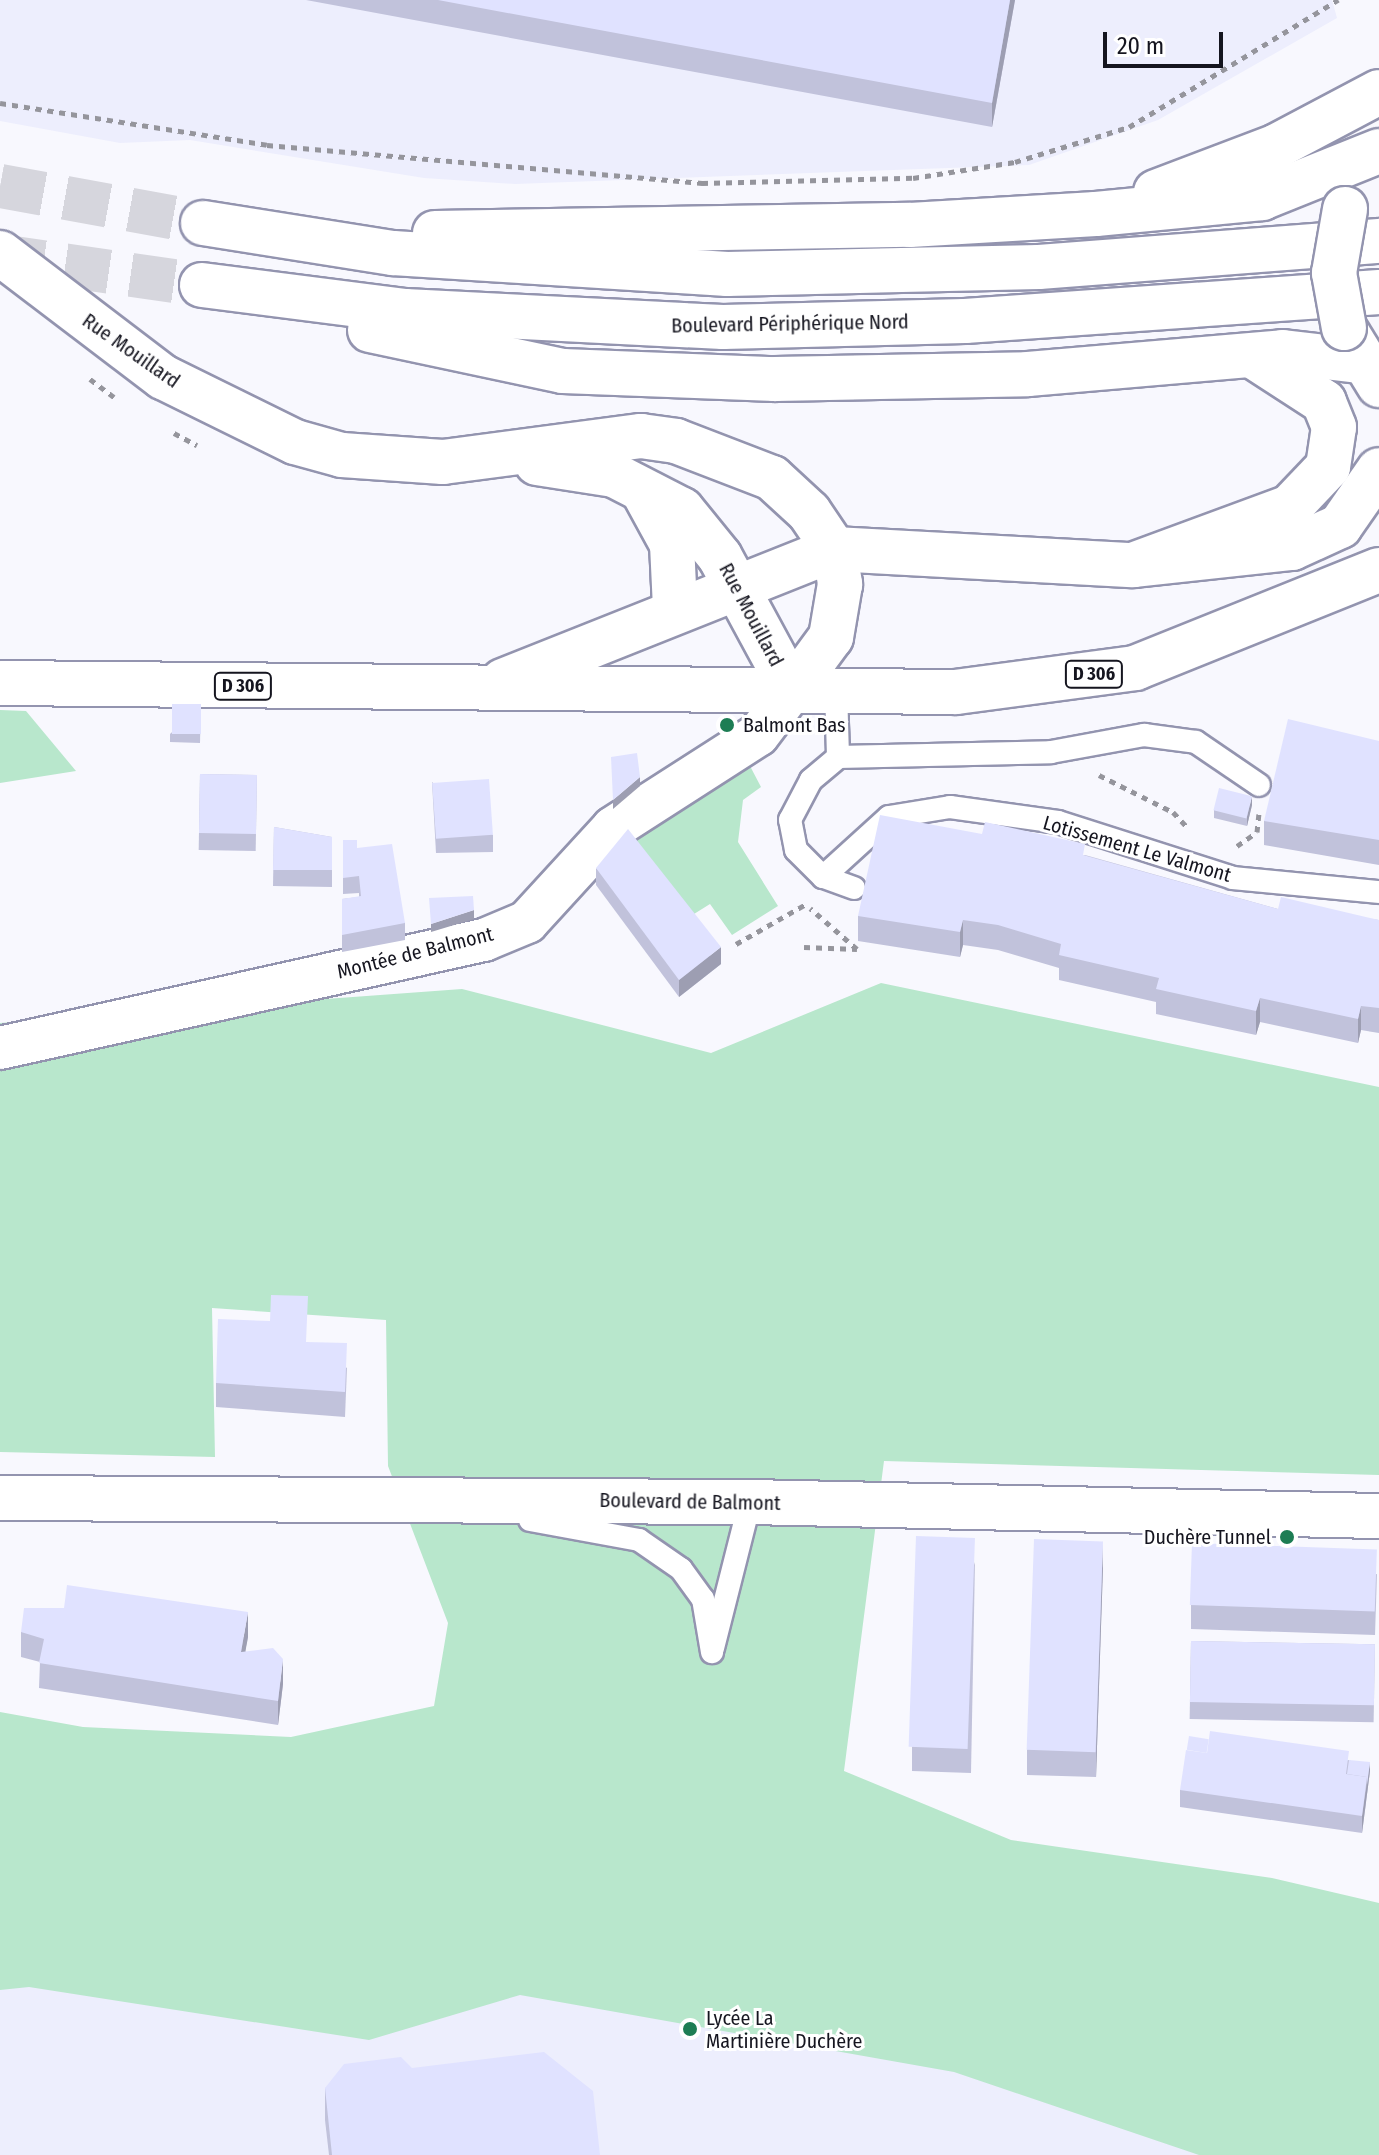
<!DOCTYPE html>
<meta charset="utf-8">
<style>
body{margin:0}
#map{position:relative;width:1379px;height:2155px;overflow:hidden;background:#f8f8fe;font-family:"Fira Sans Condensed",sans-serif}
div>[style]{position:absolute}
[style*='--x']{left:calc(var(--x)*1px);top:calc(var(--y)*1px);width:calc(var(--w)*1px);rotate:calc(var(--a)*1deg)}
.built>*{inset:0;background:#edeefd}
.green>*{inset:0;background:#b8e7cc}
.trunk-tunnel>*{height:44px;margin-top:-22px;transform-origin:0;background:repeating-linear-gradient(90deg,#d6d6dd 0 44px,transparent 0 66px)}
.path>*{height:5px;margin-top:-2.5px;transform-origin:0;background:repeating-linear-gradient(90deg,#95959c 0 6px,transparent 0 12px)}
.roads{filter:drop-shadow(2px 0 #9394af) drop-shadow(-2px 0 #9394af) drop-shadow(0 2px #9394af) drop-shadow(0 -2px #9394af)}
.service>*{height:22px;margin:-11px;padding:0 11px;transform-origin:11px;border-radius:11px;background:#fff}
.minor>*{height:42px;margin:-21px;padding:0 21px;transform-origin:21px;border-radius:21px;background:#fff}
.tertiary>*{height:44px;margin:-22px;padding:0 22px;transform-origin:22px;border-radius:22px;background:#fff}
.primary>*{height:44px;margin:-22px;padding:0 22px;transform-origin:22px;border-radius:22px;background:#fff}
.trunk>*{height:44px;margin:-22px;padding:0 22px;transform-origin:22px;border-radius:22px;background:#fff}
.bridges{filter:drop-shadow(2px 0 #9394af) drop-shadow(-2px 0 #9394af) drop-shadow(0 2px #9394af) drop-shadow(0 -2px #9394af)}
.primary-bridge>*{height:44px;margin:-22px;padding:0 22px;transform-origin:22px;border-radius:22px;background:#fff}
.wall>*{inset:0;background:#c1c2db;transform-origin:0 0}
.shaded-wall>*{inset:0;background:#9d9eb2}
.building>*{inset:0;background:#e0e2ff;transform-origin:0 0}
.dots>*{width:22px;height:22px;translate:-50% -50%;box-sizing:border-box;border:4px solid #fff;border-radius:50%}
span{translate:-50% -50%;white-space:nowrap;text-align:center;line-height:1.15;-webkit-text-stroke:6px #fff;paint-order:stroke}
.shield-label span{padding:2px 6px;background:#fff;border:2px solid;border-radius:6px;-webkit-text-stroke-width:0}
.shield-label{font-size:18px;color:#15151f;font-weight:700}
.street-label{font-size:20px;color:#15151f}
.poi-label{font-size:20px;color:#15151f}
.left{translate:0 -50%;text-align:left}
.right{translate:-100% -50%;text-align:right}
.scale{position:absolute;left:1103px;top:32px;width:120px;height:36px;box-sizing:border-box;border:4px solid #15151f;border-top:0;padding-left:10px;font-size:24px;line-height:28px;white-space:nowrap;color:#15151f;-webkit-text-stroke:6px #fff;paint-order:stroke}
</style>
<div id="map">
<div class="built">
<i style="clip-path:polygon(0 0,1332px 0,1337px 18px,1158px 120px,1029px 165px,515px 184px,424px 178px,190px 140px,120px 143px,0 121px)"></i>
<i style="clip-path:polygon(0 1860px,1379px 1903px,1379px 2155px,0 2155px)"></i>
</div>
<div class="green">
<i style="clip-path:polygon(0 710px,26px 711px,76px 771px,0 783px)"></i>
<i style="clip-path:polygon(750px 766px,761px 787px,743px 800px,738px 842px,778px 906px,732px 935px,710px 904px,686px 919px,628px 846px)"></i>
<i style="clip-path:polygon(881px 983px,1379px 1087px,1379px 1475px,884px 1461px,844px 1771px,1011px 1840px,1272px 1878px,1379px 1903px,1379px 2155px,1199px 2155px,954px 2072px,520px 1995px,369px 2040px,29px 1987px,0 1990px,0 1712px,83px 1727px,291px 1737px,434px 1706px,448px 1623px,388px 1466px,386px 1320px,212px 1308px,215px 1457px,0 1452px,0 1023px,462px 989px,711px 1053px)"></i>
</div>
<div class="trunk-tunnel">
<i style="--x:0;--y:186;--w:206;--a:10.3"></i>
<i style="--x:0;--y:256;--w:204;--a:8.2"></i>
</div>
<div class="path">
<i style="--x:0;--y:103;--w:270;--a:8.9"></i>
<i style="--x:267;--y:145;--w:437;--a:5"></i>
<i style="--x:702;--y:183;--w:211;--a:-1.4"></i>
<i style="--x:913;--y:178;--w:103;--a:-8.9"></i>
<i style="--x:1015;--y:162;--w:119;--a:-17.1"></i>
<i style="--x:1129;--y:127;--w:245;--a:-31.3"></i>
<i style="--x:90;--y:379;--w:30;--a:37"></i>
<i style="--x:174;--y:433;--w:26;--a:28"></i>
<i style="--x:1099;--y:775;--w:83;--a:26.6"></i>
<i style="--x:1173;--y:812;--w:23;--a:47"></i>
<i style="--x:1237;--y:846;--w:24;--a:-35"></i>
<i style="--x:1257;--y:832;--w:18;--a:-84"></i>
<i style="--x:736;--y:944;--w:83;--a:-29.7"></i>
<i style="--x:804;--y:947;--w:53;--a:2.2"></i>
<i style="--x:857;--y:949;--w:62;--a:-138.9"></i>
</div>
<div class="roads">
<div class="service">
<i style="--x:836;--y:689;--w:68;--a:88.3"></i>
<i style="--x:823;--y:877;--w:89;--a:-42.3"></i>
<i style="--x:889;--y:817;--w:62;--a:-9.3"></i>
<i style="--x:950;--y:807;--w:109;--a:7.9"></i>
<i style="--x:1058;--y:822;--w:184;--a:17.7"></i>
<i style="--x:1233;--y:878;--w:147;--a:5.5"></i>
<i style="--x:854;--y:888;--w:33;--a:-160"></i>
<i style="--x:823;--y:877;--w:38;--a:-135"></i>
<i style="--x:796;--y:850;--w:31;--a:-101"></i>
<i style="--x:790;--y:820;--w:45;--a:-62.3"></i>
<i style="--x:811;--y:780;--w:35;--a:-40"></i>
<i style="--x:838;--y:757;--w:213;--a:-1.3"></i>
<i style="--x:1051;--y:752;--w:95;--a:-10.4"></i>
<i style="--x:1144;--y:735;--w:52;--a:7.7"></i>
<i style="--x:1196;--y:742;--w:76;--a:34.3"></i>
<i style="--x:530;--y:1520;--w:111;--a:10.4"></i>
<i style="--x:639;--y:1540;--w:51;--a:34.6"></i>
<i style="--x:681;--y:1569;--w:37;--a:54"></i>
<i style="--x:703;--y:1599;--w:54;--a:80.4"></i>
<i style="--x:713;--y:1648;--w:151;--a:-75.8"></i>
</div>
<div class="minor">
<i style="--x:0;--y:1048;--w:496;--a:-12.6"></i>
<i style="--x:484;--y:940;--w:47;--a:-22.7"></i>
<i style="--x:527;--y:922;--w:127;--a:-47.5"></i>
<i style="--x:613;--y:828;--w:172;--a:-32.7"></i>
<i style="--x:758;--y:735;--w:56;--a:-52.9"></i>
</div>
<div class="tertiary">
<i style="--x:0;--y:1498;--w:750;--a:0.31"></i>
<i style="--x:750;--y:1502;--w:629;--a:1.28"></i>
</div>
<div class="primary">
<i style="--x:0;--y:253;--w:205;--a:37.3"></i>
<i style="--x:163;--y:377;--w:147;--a:26.2"></i>
<i style="--x:295;--y:442;--w:49;--a:15.5"></i>
<i style="--x:342;--y:455;--w:101;--a:4"></i>
<i style="--x:443;--y:462;--w:200;--a:-7.5"></i>
<i style="--x:641;--y:436;--w:35;--a:8"></i>
<i style="--x:676;--y:441;--w:103;--a:21.1"></i>
<i style="--x:772;--y:478;--w:50;--a:42.6"></i>
<i style="--x:809;--y:512;--w:45;--a:56"></i>
<i style="--x:834;--y:549;--w:36;--a:80"></i>
<i style="--x:840;--y:584;--w:54;--a:99.6"></i>
<i style="--x:831;--y:637;--w:66;--a:126.3"></i>
<i style="--x:1344;--y:328;--w:67;--a:58.4"></i>
<i style="--x:537;--y:463;--w:78;--a:8.9"></i>
<i style="--x:614;--y:475;--w:76;--a:27.2"></i>
<i style="--x:682;--y:510;--w:60;--a:51"></i>
<i style="--x:720;--y:557;--w:151;--a:61.6"></i>
<i style="--x:643;--y:491;--w:60;--a:61.3"></i>
<i style="--x:672;--y:544;--w:63;--a:87.3"></i>
<i style="--x:503;--y:681;--w:356;--a:-21.7"></i>
<i style="--x:834;--y:549;--w:299;--a:3.1"></i>
<i style="--x:1133;--y:565;--w:160;--a:-6.1"></i>
<i style="--x:1292;--y:548;--w:53;--a:-24.6"></i>
<i style="--x:1340;--y:526;--w:68;--a:-55.1"></i>
<i style="--x:0;--y:683;--w:956;--a:0.54"></i>
<i style="--x:956;--y:692;--w:181;--a:-7.6"></i>
<i style="--x:1135;--y:668;--w:263;--a:-21.9"></i>
</div>
<div class="trunk">
<i style="--x:1156;--y:192;--w:129;--a:-20.8"></i>
<i style="--x:1277;--y:146;--w:115;--a:-27.9"></i>
<i style="--x:203;--y:223;--w:192;--a:9"></i>
<i style="--x:393;--y:253;--w:335;--a:3.6"></i>
<i style="--x:727;--y:274;--w:312;--a:-1.3"></i>
<i style="--x:1039;--y:267;--w:341;--a:-4.4"></i>
<i style="--x:435;--y:233;--w:475;--a:-1"></i>
<i style="--x:910;--y:225;--w:186;--a:-3.4"></i>
<i style="--x:1096;--y:214;--w:167;--a:-5.5"></i>
<i style="--x:1262;--y:198;--w:126;--a:-21.9"></i>
<i style="--x:202;--y:285;--w:205;--a:7.3"></i>
<i style="--x:405;--y:311;--w:318;--a:2.9"></i>
<i style="--x:723;--y:327;--w:242;--a:-1.4"></i>
<i style="--x:965;--y:321;--w:415;--a:-4"></i>
<i style="--x:370;--y:330;--w:197;--a:12"></i>
<i style="--x:563;--y:371;--w:212;--a:2.2"></i>
<i style="--x:775;--y:379;--w:253;--a:-1.1"></i>
<i style="--x:1028;--y:374;--w:256;--a:-4.9"></i>
<i style="--x:1283;--y:352;--w:78;--a:6.7"></i>
<i style="--x:1133;--y:565;--w:167;--a:-20.3"></i>
<i style="--x:1290;--y:507;--w:55;--a:-46.5"></i>
<i style="--x:1328;--y:467;--w:40;--a:-81.5"></i>
<i style="--x:1334;--y:427;--w:27;--a:-112"></i>
<i style="--x:1324;--y:402;--w:85;--a:-147.1"></i>
</div>
</div>
<div class="bridges">
<div class="primary-bridge">
<i style="--x:1344;--y:328;--w:56;--a:-100.3"></i>
<i style="--x:1334;--y:273;--w:65;--a:-80.2"></i>
</div>
</div>
<div class="wall">
<i style="clip-path:polygon(306px 0,1015px 0,992px 127px)"></i>
<i style="clip-path:polygon(201px 704px,200px 743px,170px 742px,170px 734px)"></i>
<i style="clip-path:polygon(1379px 741px,1379px 865px,1264px 845px,1264px 821px)"></i>
<i style="left:200px;top:774px;width:57px;height:76px;rotate:1deg"></i>
<i style="clip-path:polygon(432px 782px,493px 835px,493px 852px,436px 853px)"></i>
<i style="clip-path:polygon(1252px 805px,1247px 826px,1214px 818px,1214px 810px)"></i>
<i style="clip-path:polygon(274px 827px,332px 837px,332px 887px,273px 886px)"></i>
<i style="clip-path:polygon(343px 840px,357px 848px,405px 923px,405px 940px,342px 952px,342px 899px,359px 897px,359px 893px,343px 894px)"></i>
<i style="clip-path:polygon(1085px 855px,1278px 909px,1379px 920px,1379px 1033px,1361px 1030px,1358px 1043px,1260px 1022px,1256px 1035px,1156px 1014px,1156px 1002px,1059px 980px,1059px 968px,998px 950px,963px 945px,960px 957px,858px 941px,858px 916px)"></i>
<i style="clip-path:polygon(596px 868px,721px 964px,679px 997px,596px 885px)"></i>
<i style="clip-path:polygon(307px 1342px,347px 1368px,345px 1417px,216px 1407px,216px 1383px)"></i>
<i style="clip-path:polygon(975px 1562px,971px 1773px,912px 1771px,912px 1747px)"></i>
<i style="clip-path:polygon(1103px 1566px,1096px 1777px,1027px 1775px,1027px 1750px)"></i>
<i style="clip-path:polygon(1377px 1574px,1375px 1635px,1191px 1629px,1191px 1605px)"></i>
<i style="clip-path:polygon(21px 1632px,248px 1637px,245px 1651px,283px 1684px,278px 1725px,39px 1688px,40px 1662px,21px 1657px)"></i>
<i style="left:1191px;top:1641px;width:184px;height:78px;rotate:1deg"></i>
<i style="clip-path:polygon(1349px 1760px,1370px 1771px,1362px 1833px,1180px 1807px,1180px 1790px)"></i>
<i style="clip-path:polygon(412px 2068px,600px 2155px,329px 2155px,325px 2120px,325px 2088px)"></i>
</div>
<div class="shaded-wall">
<i style="clip-path:polygon(1010px 0,1015px 0,992px 127px,992px 103px)"></i>
<i style="clip-path:polygon(640px 777px,640px 786px,613px 809px,613px 800px)"></i>
<i style="clip-path:polygon(1252px 796px,1252px 805px,1247px 826px,1247px 817px)"></i>
<i style="clip-path:polygon(474px 910px,474px 919px,431px 932px,431px 924px)"></i>
<i style="clip-path:polygon(963px 920px,963px 945px,960px 957px,960px 932px)"></i>
<i style="clip-path:polygon(721px 947px,721px 964px,679px 997px,679px 980px)"></i>
<i style="clip-path:polygon(1260px 998px,1260px 1022px,1256px 1035px,1256px 1011px)"></i>
<i style="clip-path:polygon(1361px 1006px,1361px 1030px,1358px 1043px,1358px 1019px)"></i>
<i style="clip-path:polygon(1103px 1541px,1103px 1566px,1096px 1777px,1096px 1752px)"></i>
<i style="clip-path:polygon(248px 1612px,248px 1637px,241px 1676px,241px 1652px)"></i>
<i style="clip-path:polygon(283px 1659px,283px 1684px,278px 1725px,278px 1701px)"></i>
<i style="clip-path:polygon(1370px 1762px,1370px 1771px,1362px 1833px,1362px 1816px)"></i>
</div>
<div class="building">
<i style="clip-path:polygon(438px 0,1010px 0,992px 103px)"></i>
<i style="left:172px;top:704px;width:29px;height:30px"></i>
<i style="clip-path:polygon(1288px 719px,1379px 741px,1379px 840px,1264px 821px)"></i>
<i style="clip-path:polygon(637px 753px,640px 777px,613px 800px,611px 757px)"></i>
<i style="left:200px;top:774px;width:57px;height:59px;rotate:1deg"></i>
<i style="left:489px;top:779px;width:56px;height:57px;rotate:86deg"></i>
<i style="left:1219px;top:788px;width:34px;height:23px;rotate:14deg"></i>
<i style="clip-path:polygon(880px 815px,982px 834px,985px 822px,1085px 844px,1083px 855px,1278px 909px,1281px 897px,1379px 920px,1379px 1008px,1361px 1006px,1358px 1019px,1260px 998px,1256px 1011px,1156px 989px,1159px 978px,1059px 955px,1061px 944px,998px 925px,963px 920px,960px 932px,858px 916px)"></i>
<i style="clip-path:polygon(274px 827px,332px 837px,332px 870px,273px 870px)"></i>
<i style="clip-path:polygon(628px 829px,721px 947px,679px 980px,596px 868px)"></i>
<i style="clip-path:polygon(343px 840px,357px 840px,357px 848px,392px 844px,405px 923px,342px 935px,342px 899px,361px 896px,359px 876px,343px 878px)"></i>
<i style="clip-path:polygon(473px 896px,474px 910px,431px 924px,429px 898px)"></i>
<i style="clip-path:polygon(271px 1295px,308px 1296px,306px 1342px,347px 1343px,345px 1392px,216px 1383px,218px 1319px,270px 1321px)"></i>
<i style="left:916px;top:1536px;width:59px;height:211px;rotate:2deg"></i>
<i style="left:1034px;top:1539px;width:69px;height:211px;rotate:2deg"></i>
<i style="left:1192px;top:1543px;width:185px;height:62px;rotate:2deg"></i>
<i style="clip-path:polygon(67px 1585px,248px 1612px,241px 1652px,273px 1648px,283px 1659px,278px 1701px,39px 1663px,44px 1639px,21px 1632px,24px 1608px,64px 1608px)"></i>
<i style="left:1191px;top:1641px;width:184px;height:61px;rotate:1deg"></i>
<i style="clip-path:polygon(1210px 1731px,1349px 1751px,1346px 1774px,1367px 1777px,1362px 1816px,1180px 1790px,1186px 1750px,1207px 1753px)"></i>
<i style="left:1189px;top:1736px;width:20px;height:14px;rotate:9deg"></i>
<i style="clip-path:polygon(1349px 1760px,1370px 1762px,1367px 1785px,1367px 1777px,1347px 1774px)"></i>
<i style="clip-path:polygon(544px 2052px,593px 2091px,600px 2155px,332px 2155px,325px 2088px,344px 2064px,401px 2057px,412px 2068px)"></i>
</div>
<div class="dots">
<i style="left:727px;top:725px;background:#1d7d54"></i>
<i style="left:1287px;top:1537px;background:#1d7d54"></i>
<i style="left:690px;top:2029px;background:#1d7d54"></i>
</div>
<div class="shield-label">
<span style="left:1094px;top:674px">D 306</span>
<span style="left:243px;top:686px">D 306</span>
</div>
<div class="street-label">
<span style="left:790px;top:324px;rotate:-1deg">Boulevard Périphérique Nord</span>
<span style="left:131px;top:351px;rotate:35deg">Rue Mouillard</span>
<span style="left:751px;top:615px;rotate:62deg">Rue Mouillard</span>
<span style="left:1137px;top:849px;rotate:16deg">Lotissement Le Valmont</span>
<span style="left:415px;top:953px;rotate:-14deg">Montée de Balmont</span>
<span style="left:690px;top:1502px;rotate:1deg">Boulevard de Balmont</span>
</div>
<div class="poi-label">
<span class="left" style="left:743px;top:725px">Balmont Bas</span>
<span class="right" style="left:1271px;top:1537px">Duchère Tunnel</span>
<span class="left" style="left:706px;top:2030px">Lycée La<br>Martinière Duchère</span>
</div>
<div class="scale">20 m</div>
</div>
